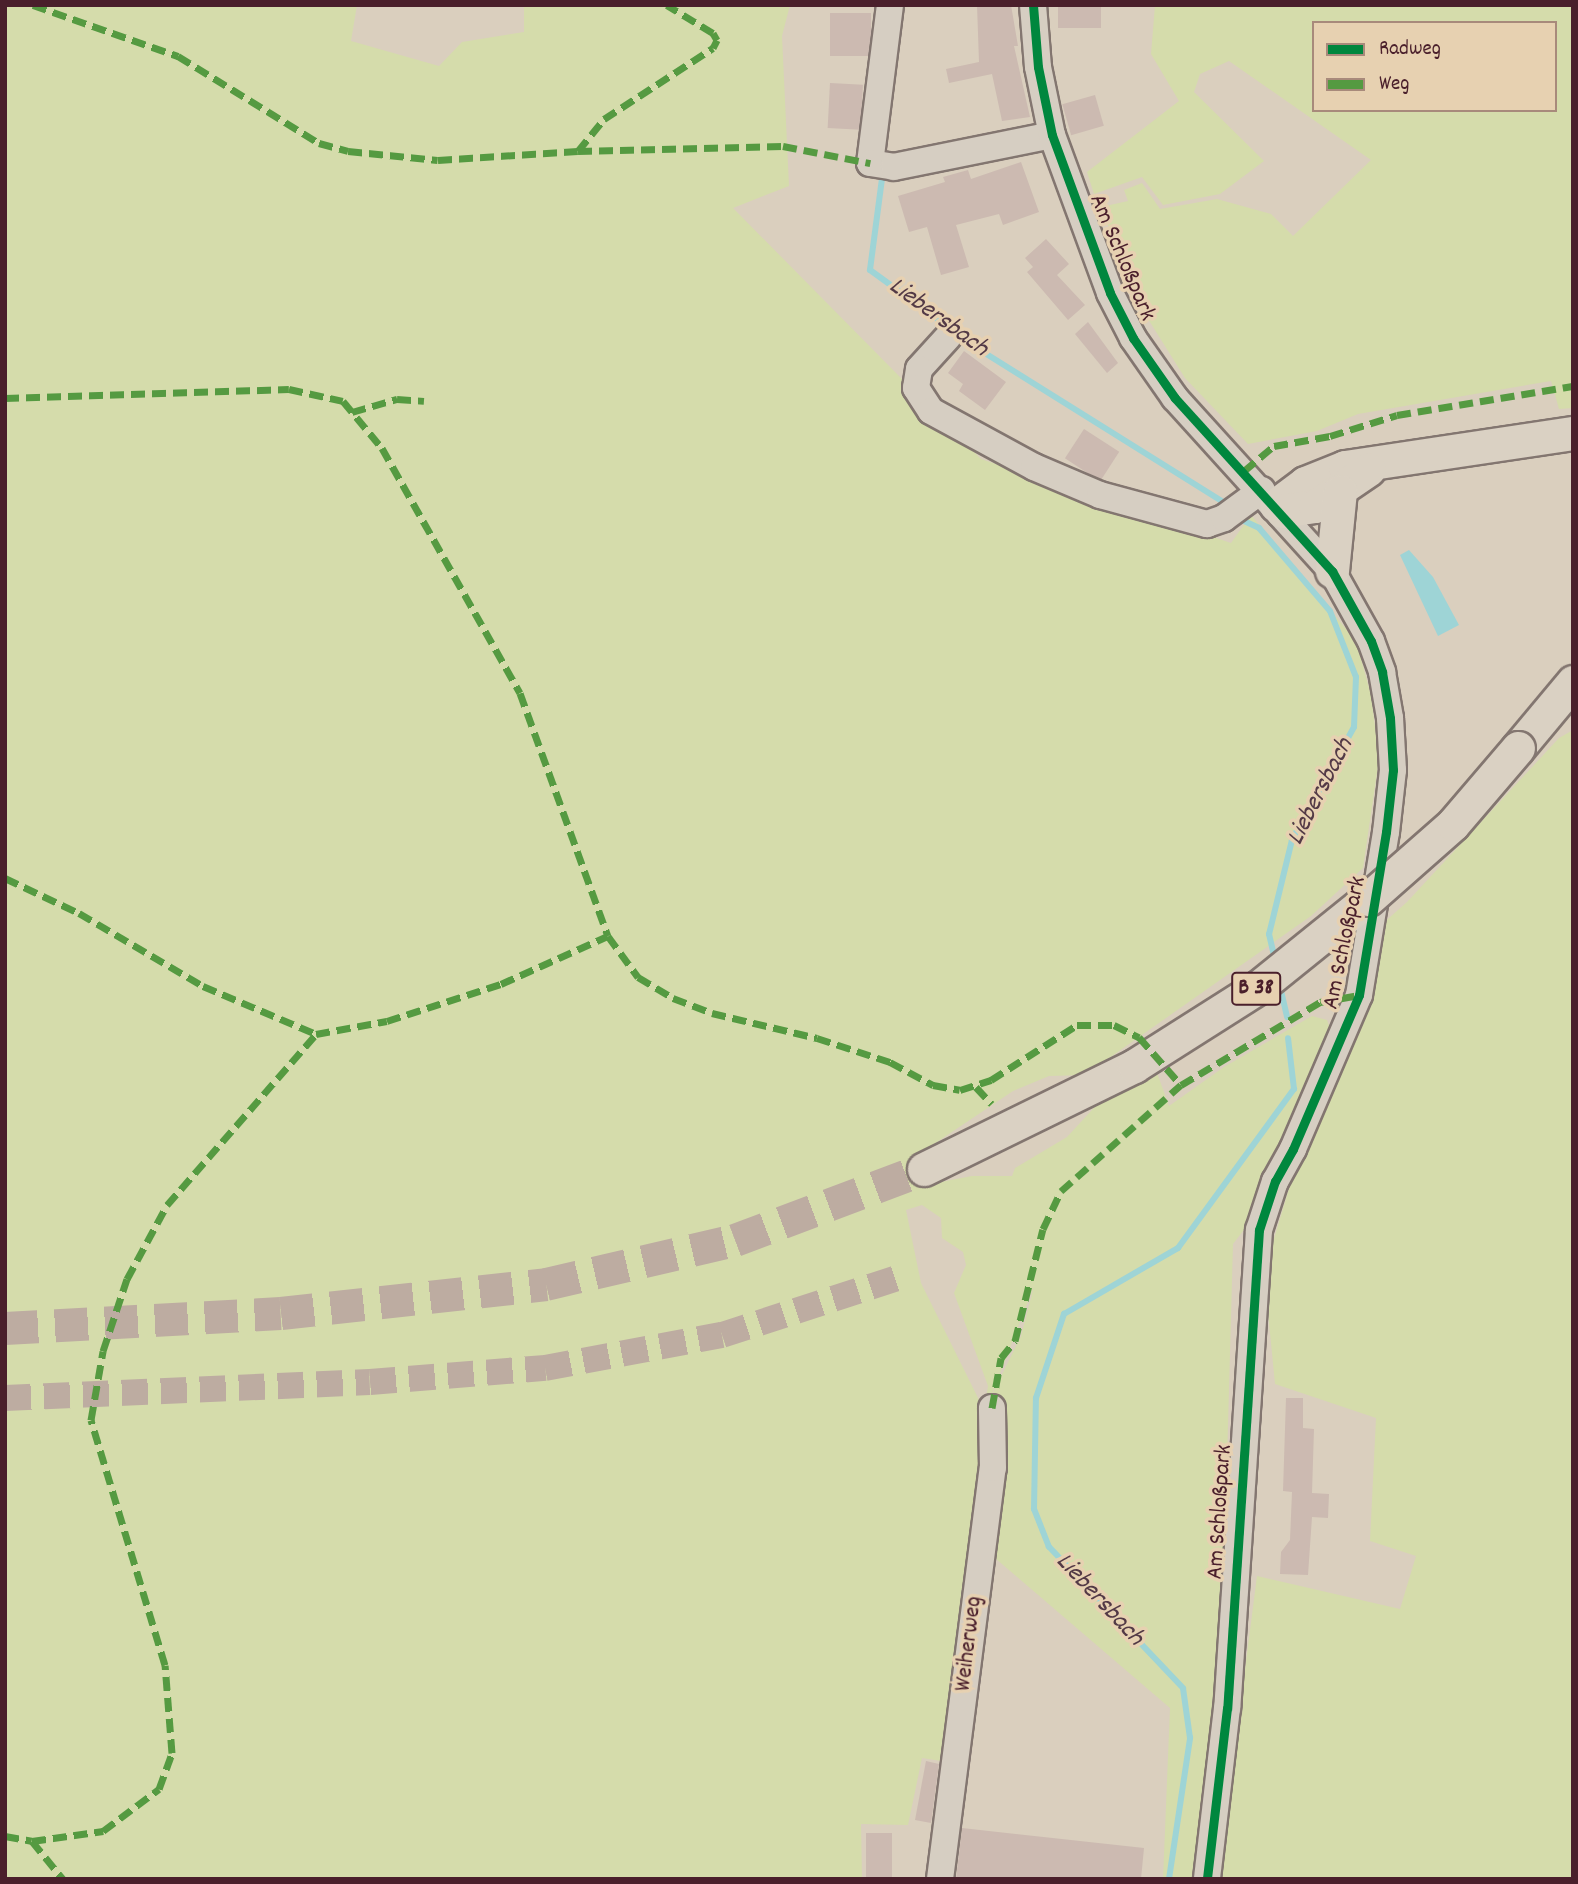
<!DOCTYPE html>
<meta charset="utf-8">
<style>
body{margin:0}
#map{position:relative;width:1578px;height:1884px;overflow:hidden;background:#dacfbe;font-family:Dekko,sans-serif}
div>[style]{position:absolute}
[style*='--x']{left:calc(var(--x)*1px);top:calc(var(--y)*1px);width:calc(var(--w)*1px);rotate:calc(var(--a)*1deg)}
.green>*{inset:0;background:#d5dcab}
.water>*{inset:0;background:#9ed4d6}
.stream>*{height:6px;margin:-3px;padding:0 3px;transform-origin:3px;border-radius:3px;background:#9ed4d6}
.building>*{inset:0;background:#ccbab1;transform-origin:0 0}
.minor-tunnel>*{height:26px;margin-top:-13px;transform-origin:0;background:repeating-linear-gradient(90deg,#bdaca1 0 26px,transparent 0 39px)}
.major-tunnel>*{height:33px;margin-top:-16.5px;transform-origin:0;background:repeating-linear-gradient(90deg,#bdaca1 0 33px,transparent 0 50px)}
.roads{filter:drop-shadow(2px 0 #837670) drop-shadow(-2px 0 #837670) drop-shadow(0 2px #837670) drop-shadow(0 -2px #837670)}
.minor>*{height:26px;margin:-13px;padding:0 13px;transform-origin:13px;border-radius:13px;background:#d6cec2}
.major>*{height:33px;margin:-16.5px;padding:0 16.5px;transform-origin:16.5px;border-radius:16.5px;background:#dad1c3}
.bridges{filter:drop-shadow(2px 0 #837670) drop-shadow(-2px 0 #837670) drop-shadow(0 2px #837670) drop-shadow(0 -2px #837670)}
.major-bridge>*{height:33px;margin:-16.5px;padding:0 16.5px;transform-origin:16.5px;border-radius:16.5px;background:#dad1c3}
.quiet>*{height:7px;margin-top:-3.5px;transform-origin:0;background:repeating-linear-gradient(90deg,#559a41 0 14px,transparent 0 21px)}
.cycleway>*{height:9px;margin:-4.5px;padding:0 4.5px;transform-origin:4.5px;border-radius:4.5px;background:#00873e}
span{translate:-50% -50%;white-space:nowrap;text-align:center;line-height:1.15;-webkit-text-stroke:7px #e7d1b1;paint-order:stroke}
.shield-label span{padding:2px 5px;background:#e7d1b1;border:2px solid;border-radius:5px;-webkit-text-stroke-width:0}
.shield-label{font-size:23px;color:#4a1f2b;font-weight:700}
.street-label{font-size:24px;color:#4a1f2b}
.water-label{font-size:26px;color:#533a46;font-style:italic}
.frame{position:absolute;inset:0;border:7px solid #4a1f2b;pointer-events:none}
.legend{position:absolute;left:1312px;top:21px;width:245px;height:91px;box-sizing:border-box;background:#e7d1b1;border:2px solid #a88a7b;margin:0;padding:9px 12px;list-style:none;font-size:21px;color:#4a1f2b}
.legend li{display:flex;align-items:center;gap:14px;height:35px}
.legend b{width:35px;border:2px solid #a88a7b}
</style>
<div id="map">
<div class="green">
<i style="clip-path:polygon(evenodd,5px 5px,357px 5px,351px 41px,439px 66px,462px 42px,524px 32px,524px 5px,790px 5px,782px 36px,789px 186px,733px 208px,981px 459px,1231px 543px,1251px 515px,1356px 641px,1371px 695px,1379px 759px,1363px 868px,1311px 916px,1085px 1075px,1049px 1076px,1013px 1091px,919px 1154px,930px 1184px,972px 1176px,1012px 1176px,1015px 1168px,1067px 1137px,1103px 1098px,1156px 1070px,1169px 1106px,1224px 1067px,1312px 1016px,1327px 1020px,1331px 1031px,1253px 1218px,1233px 1244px,1221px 1680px,1196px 1879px,1163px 1879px,1170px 1708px,995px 1558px,948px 1762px,922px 1758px,908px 1825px,861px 1824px,862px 1879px,5px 1879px,5px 5px,922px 1205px,941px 1218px,942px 1238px,963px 1252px,966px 1265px,954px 1293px,988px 1386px,984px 1410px,921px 1283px,906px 1210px,922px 1205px,5px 5px,1034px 1286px,1021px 1336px,990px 1399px,1034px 1286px)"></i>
<i style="clip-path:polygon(evenodd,1155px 5px,1573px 5px,1573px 408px,1559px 409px,1551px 381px,1358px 414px,1317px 431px,1248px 444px,1185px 378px,1138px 303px,1101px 207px,1128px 201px,1124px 190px,1142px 183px,1160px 209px,1217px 199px,1271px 214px,1293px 236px,1371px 160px,1229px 61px,1200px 74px,1194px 92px,1264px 161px,1220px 194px,1163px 205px,1142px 177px,1094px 194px,1087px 172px,1179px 101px,1151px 54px,1155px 5px,1314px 23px,1555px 23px,1555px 110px,1314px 110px,1314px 23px)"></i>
<i style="clip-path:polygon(1573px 730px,1573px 1879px,1218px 1879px,1257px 1576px,1400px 1609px,1416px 1556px,1370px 1541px,1376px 1418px,1275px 1384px,1264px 1272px,1363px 941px,1407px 902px,1559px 738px)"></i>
</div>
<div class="water">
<i style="clip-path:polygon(1409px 550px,1433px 577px,1459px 625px,1438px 636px,1400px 555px)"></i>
</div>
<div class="stream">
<i style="--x:883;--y:171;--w:100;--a:97.5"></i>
<i style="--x:870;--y:270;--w:136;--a:36"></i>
<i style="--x:980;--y:350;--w:292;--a:32"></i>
<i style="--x:1242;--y:520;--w:19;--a:25"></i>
<i style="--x:1259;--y:528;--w:109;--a:49.5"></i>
<i style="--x:1330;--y:611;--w:71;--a:68.5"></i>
<i style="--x:1356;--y:677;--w:50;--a:92.3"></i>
<i style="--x:1354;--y:727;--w:129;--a:118.8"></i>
<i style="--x:1292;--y:840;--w:97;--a:103.7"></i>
<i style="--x:1269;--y:934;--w:28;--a:77"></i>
<i style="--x:1279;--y:982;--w:36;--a:77"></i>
<i style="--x:1169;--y:1879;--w:143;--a:-81.5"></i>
<i style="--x:1190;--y:1738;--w:50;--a:-98"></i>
<i style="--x:1183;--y:1688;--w:195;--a:-133.5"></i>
<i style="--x:1049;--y:1547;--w:41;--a:-111.5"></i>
<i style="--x:1034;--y:1509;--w:111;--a:-89"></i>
<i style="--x:1036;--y:1398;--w:89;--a:-71.6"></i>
<i style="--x:1064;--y:1314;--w:132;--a:-30.1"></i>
<i style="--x:1178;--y:1248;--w:197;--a:-53.9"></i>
<i style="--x:1294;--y:1089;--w:51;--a:-96.7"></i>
</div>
<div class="building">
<i style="clip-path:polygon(977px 5px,1011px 5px,1018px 46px,1014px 46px,1030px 117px,1002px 121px,992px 74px,949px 83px,946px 69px,979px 62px)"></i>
<i style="left:1058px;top:5px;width:43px;height:23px"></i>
<i style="left:830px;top:13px;width:41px;height:43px"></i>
<i style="left:830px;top:83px;width:33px;height:45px;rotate:3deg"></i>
<i style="left:1095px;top:95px;width:32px;height:34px;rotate:74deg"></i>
<i style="clip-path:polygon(1021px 162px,1039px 212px,1003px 225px,999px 214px,956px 225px,969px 267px,941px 275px,927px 227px,909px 232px,898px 196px,945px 182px,943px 177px,968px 170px,971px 179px)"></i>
<i style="clip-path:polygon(1046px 239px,1069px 264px,1057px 275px,1085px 305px,1068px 320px,1027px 272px,1033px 267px,1025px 258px)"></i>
<i style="clip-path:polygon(1088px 322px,1118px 363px,1107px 373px,1075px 334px)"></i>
<i style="clip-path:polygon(964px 351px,1006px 382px,985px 410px,959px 391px,963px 384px,948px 373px)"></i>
<i style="left:1084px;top:429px;width:42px;height:35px;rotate:33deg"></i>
<i style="clip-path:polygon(1286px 1398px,1303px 1398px,1303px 1428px,1314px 1429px,1312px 1493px,1329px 1494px,1328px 1518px,1312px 1517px,1308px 1575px,1280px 1574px,1281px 1552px,1290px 1540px,1292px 1492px,1283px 1491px)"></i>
<i style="clip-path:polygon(926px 1761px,939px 1764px,931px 1823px,915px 1820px)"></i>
<i style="clip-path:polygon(962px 1828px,1144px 1848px,1141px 1879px,956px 1879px)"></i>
<i style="left:866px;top:1833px;width:26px;height:46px"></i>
</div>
<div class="minor-tunnel">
<i style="--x:5;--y:1398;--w:365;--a:-2.5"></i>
<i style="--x:370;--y:1382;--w:176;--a:-4.6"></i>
<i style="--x:545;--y:1368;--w:180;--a:-10.6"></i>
<i style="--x:722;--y:1335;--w:184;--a:-18"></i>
</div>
<div class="major-tunnel">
<i style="--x:5;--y:1328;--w:276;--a:-3.1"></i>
<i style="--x:281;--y:1313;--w:267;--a:-6.2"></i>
<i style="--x:546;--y:1284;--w:194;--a:-13.1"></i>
<i style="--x:735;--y:1240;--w:202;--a:-20.6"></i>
</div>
<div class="roads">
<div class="minor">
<i style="--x:890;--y:5;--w:159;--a:97.2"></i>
<i style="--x:870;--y:163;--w:24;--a:9"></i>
<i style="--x:894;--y:167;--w:161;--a:-11.4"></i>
<i style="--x:1033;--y:5;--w:62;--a:85.4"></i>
<i style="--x:1038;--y:67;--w:69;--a:78.4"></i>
<i style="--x:1052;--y:135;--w:168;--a:69.8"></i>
<i style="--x:1110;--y:293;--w:51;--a:62.9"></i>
<i style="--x:1133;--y:338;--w:73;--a:55"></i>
<i style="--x:1175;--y:398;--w:234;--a:47.8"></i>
<i style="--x:1332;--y:571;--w:80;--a:60.9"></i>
<i style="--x:1371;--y:641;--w:33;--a:70"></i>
<i style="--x:1382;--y:672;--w:47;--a:80.1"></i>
<i style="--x:1390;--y:718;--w:52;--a:86.7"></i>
<i style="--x:1393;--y:770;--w:62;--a:96.4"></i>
<i style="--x:1386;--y:832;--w:165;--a:99.4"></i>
<i style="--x:1359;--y:995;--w:168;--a:113.2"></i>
<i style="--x:1293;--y:1149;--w:37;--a:119"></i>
<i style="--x:1275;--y:1181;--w:52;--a:108.1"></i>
<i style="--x:1259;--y:1230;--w:479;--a:93.8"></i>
<i style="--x:1227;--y:1708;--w:172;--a:96.7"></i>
<i style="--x:948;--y:337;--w:43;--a:132.2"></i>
<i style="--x:919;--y:369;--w:19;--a:99"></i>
<i style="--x:916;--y:388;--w:27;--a:57"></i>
<i style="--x:931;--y:411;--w:117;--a:28.5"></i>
<i style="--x:1034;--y:467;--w:72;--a:23"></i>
<i style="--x:1100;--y:495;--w:111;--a:15.2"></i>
<i style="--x:1207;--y:524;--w:18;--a:-19"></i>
<i style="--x:1224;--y:518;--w:47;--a:-36.4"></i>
<i style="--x:940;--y:1879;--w:414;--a:-82.7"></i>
<i style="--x:993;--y:1468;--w:60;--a:-91"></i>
</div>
<div class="major">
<i style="--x:1276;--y:505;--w:36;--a:-37"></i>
<i style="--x:1305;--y:483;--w:43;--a:-21.8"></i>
<i style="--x:1345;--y:467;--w:231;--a:-8.5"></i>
<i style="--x:1282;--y:511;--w:33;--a:-9"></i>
<i style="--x:1315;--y:506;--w:65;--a:-34.4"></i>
<i style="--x:1332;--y:571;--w:80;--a:-84.3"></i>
<i style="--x:1518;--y:748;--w:86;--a:-50.2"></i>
<i style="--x:924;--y:1169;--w:234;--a:-26.1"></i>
<i style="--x:1134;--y:1066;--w:149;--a:-32.4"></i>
<i style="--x:1260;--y:986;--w:139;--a:-38.9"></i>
</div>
</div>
<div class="bridges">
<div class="major-bridge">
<i style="--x:1368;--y:899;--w:113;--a:-41.4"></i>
<i style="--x:1453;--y:824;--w:100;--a:-49.5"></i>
</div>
</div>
<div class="quiet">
<i style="--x:33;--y:5;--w:154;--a:19.4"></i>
<i style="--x:178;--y:56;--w:166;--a:31.7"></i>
<i style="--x:319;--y:143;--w:30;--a:15"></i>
<i style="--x:348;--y:151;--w:90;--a:5.7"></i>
<i style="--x:438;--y:160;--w:140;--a:-3.7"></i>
<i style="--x:578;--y:151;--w:205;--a:-1.4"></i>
<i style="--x:783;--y:146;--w:89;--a:11.1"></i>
<i style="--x:578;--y:151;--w:41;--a:-50.9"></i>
<i style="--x:604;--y:119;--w:130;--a:-33.1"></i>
<i style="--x:713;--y:48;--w:9;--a:-63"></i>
<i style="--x:717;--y:40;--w:8;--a:-120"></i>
<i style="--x:713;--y:33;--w:54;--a:-148.7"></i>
<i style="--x:5;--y:398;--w:284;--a:-1.8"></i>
<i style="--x:289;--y:389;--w:55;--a:12.5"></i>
<i style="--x:343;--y:401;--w:61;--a:50.3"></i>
<i style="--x:382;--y:448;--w:281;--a:60.6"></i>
<i style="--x:520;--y:693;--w:258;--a:70.1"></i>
<i style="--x:608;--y:936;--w:51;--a:53.8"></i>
<i style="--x:638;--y:977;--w:41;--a:31"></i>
<i style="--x:673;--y:998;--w:42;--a:21"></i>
<i style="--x:712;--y:1013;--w:108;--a:13.4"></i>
<i style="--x:817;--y:1038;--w:77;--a:18.2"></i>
<i style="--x:890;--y:1062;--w:49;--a:28.1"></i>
<i style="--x:933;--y:1085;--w:27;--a:10"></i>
<i style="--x:960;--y:1090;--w:33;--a:-18"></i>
<i style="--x:991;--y:1080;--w:102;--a:-32.6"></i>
<i style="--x:1077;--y:1025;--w:37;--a:0"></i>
<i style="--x:1114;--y:1025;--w:28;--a:26"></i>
<i style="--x:1139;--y:1037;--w:64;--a:48.8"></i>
<i style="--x:352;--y:412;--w:47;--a:-16.1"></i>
<i style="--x:397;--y:399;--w:27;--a:4"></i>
<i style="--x:1244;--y:471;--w:39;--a:-40"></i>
<i style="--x:1274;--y:446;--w:57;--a:-10.1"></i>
<i style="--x:1330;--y:436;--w:70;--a:-17.4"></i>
<i style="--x:1397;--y:415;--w:178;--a:-9.4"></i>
<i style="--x:5;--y:878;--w:82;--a:25.3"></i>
<i style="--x:79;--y:913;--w:144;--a:30.5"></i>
<i style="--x:203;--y:986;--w:123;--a:23"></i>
<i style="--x:976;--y:1087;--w:23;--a:47"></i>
<i style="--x:992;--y:1408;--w:51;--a:-79.8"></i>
<i style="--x:1001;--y:1358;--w:22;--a:-51"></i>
<i style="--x:1015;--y:1341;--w:115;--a:-76"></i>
<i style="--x:1043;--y:1229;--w:42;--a:-64.7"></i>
<i style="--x:1061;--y:1191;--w:160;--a:-41.5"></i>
<i style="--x:1181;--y:1085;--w:162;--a:-30.8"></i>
<i style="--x:1320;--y:1002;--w:40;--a:-10"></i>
<i style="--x:5;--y:1836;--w:27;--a:10"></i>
<i style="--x:32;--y:1841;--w:72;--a:-8"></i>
<i style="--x:103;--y:1831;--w:70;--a:-36.9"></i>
<i style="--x:159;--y:1789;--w:38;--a:-70"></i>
<i style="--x:172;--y:1753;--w:88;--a:-94.5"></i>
<i style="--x:165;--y:1665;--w:256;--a:-106.8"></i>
<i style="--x:91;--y:1420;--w:70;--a:-80.1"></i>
<i style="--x:103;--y:1351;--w:76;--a:-71.6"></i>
<i style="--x:127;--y:1279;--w:84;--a:-61.6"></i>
<i style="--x:167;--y:1205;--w:227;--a:-48.9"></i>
<i style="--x:316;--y:1034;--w:72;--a:-10.4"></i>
<i style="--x:387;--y:1021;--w:120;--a:-18"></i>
<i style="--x:501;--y:984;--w:117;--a:-24.2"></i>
<i style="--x:32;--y:1841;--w:49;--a:50.8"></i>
</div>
<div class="cycleway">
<i style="--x:1033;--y:5;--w:62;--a:85.4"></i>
<i style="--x:1038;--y:67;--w:69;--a:78.4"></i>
<i style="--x:1052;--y:135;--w:168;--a:69.8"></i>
<i style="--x:1110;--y:293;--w:51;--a:62.9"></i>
<i style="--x:1133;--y:338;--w:73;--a:55"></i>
<i style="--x:1175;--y:398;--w:234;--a:47.8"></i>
<i style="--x:1332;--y:571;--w:80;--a:60.9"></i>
<i style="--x:1371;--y:641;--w:33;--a:70"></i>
<i style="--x:1382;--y:672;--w:47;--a:80.1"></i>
<i style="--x:1390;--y:718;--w:52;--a:86.7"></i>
<i style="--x:1393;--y:770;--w:62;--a:96.4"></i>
<i style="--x:1386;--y:832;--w:165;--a:99.4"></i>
<i style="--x:1359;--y:995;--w:168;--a:113.2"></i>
<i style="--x:1293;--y:1149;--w:37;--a:119"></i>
<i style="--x:1275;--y:1181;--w:52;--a:108.1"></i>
<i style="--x:1259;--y:1230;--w:479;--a:93.8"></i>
<i style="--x:1227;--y:1708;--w:172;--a:96.7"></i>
</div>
<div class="shield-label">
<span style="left:1256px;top:989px">B 38</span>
</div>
<div class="street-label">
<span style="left:1121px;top:258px;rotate:67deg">Am Schloßpark</span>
<span style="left:1346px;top:943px;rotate:-78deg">Am Schloßpark</span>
<span style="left:1221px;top:1512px;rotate:-86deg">Am Schloßpark</span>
<span style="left:970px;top:1644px;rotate:-83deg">Weiherweg</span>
</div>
<div class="water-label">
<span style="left:938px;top:318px;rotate:36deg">Liebersbach</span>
<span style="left:1321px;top:792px;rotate:-63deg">Liebersbach</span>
<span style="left:1099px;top:1600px;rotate:47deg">Liebersbach</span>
</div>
<div class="frame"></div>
<ul class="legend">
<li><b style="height:9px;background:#00873e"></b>Radweg</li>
<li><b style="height:9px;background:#559a41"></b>Weg</li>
</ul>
</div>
